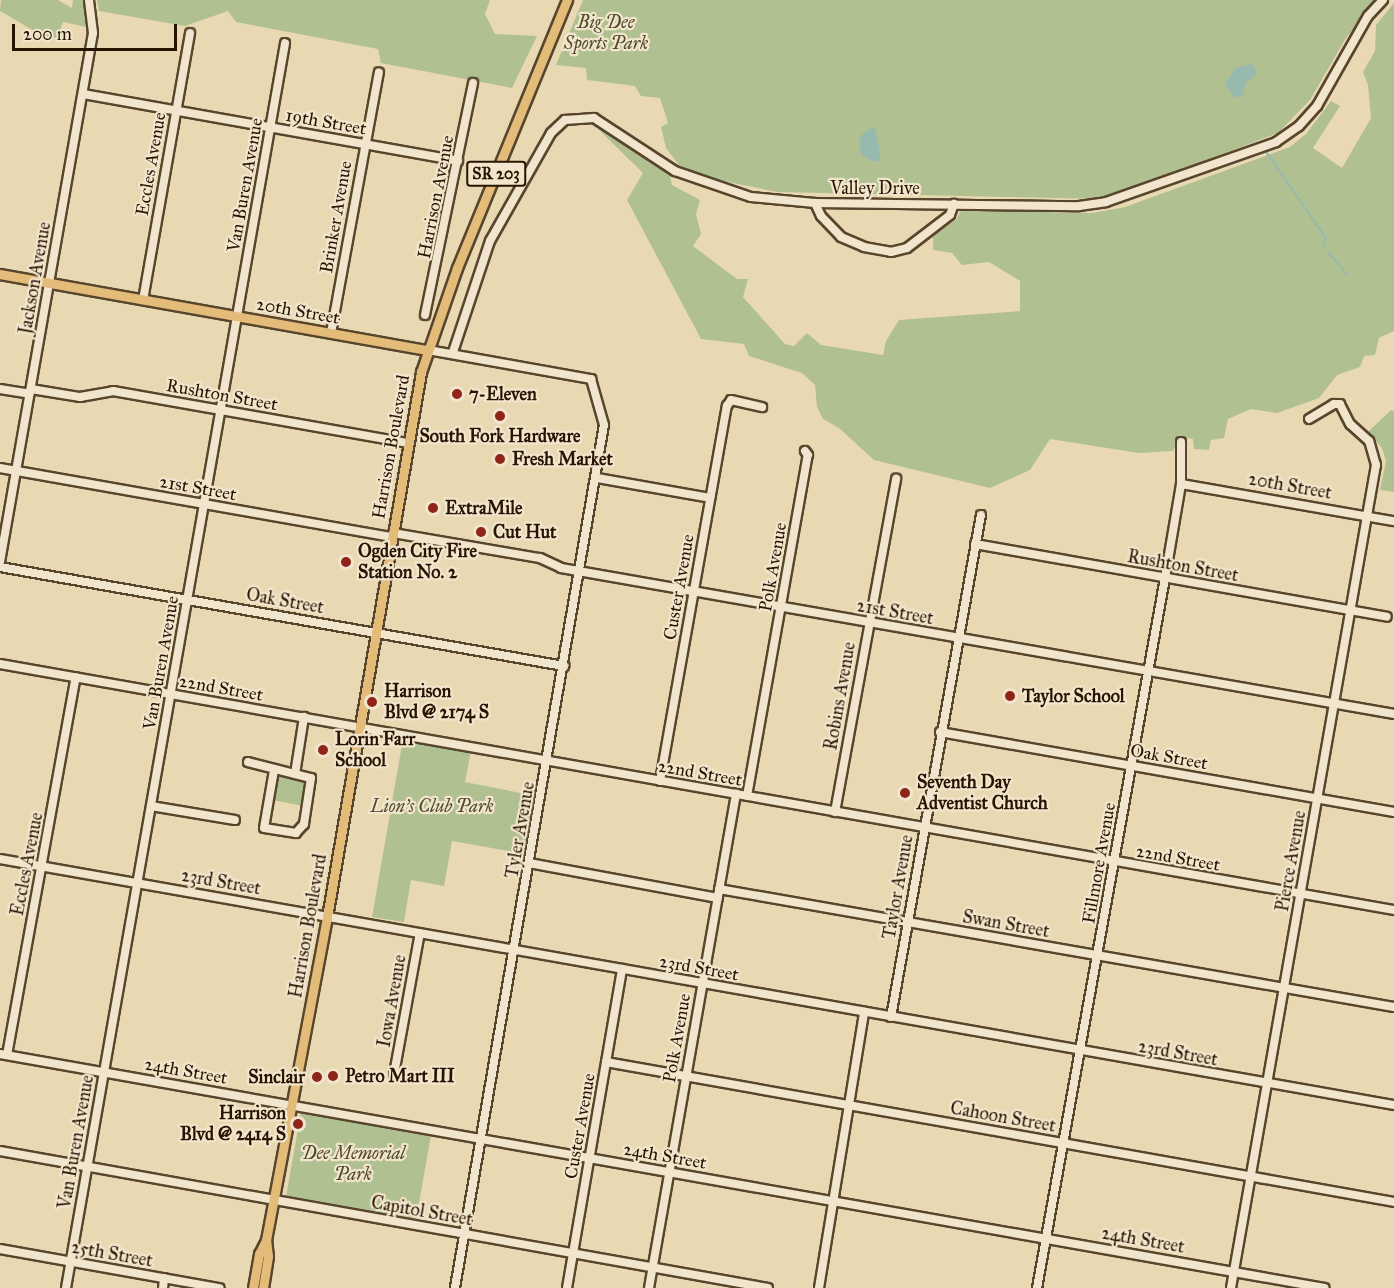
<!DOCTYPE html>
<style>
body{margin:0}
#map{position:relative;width:1394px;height:1288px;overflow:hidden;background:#e9d9b2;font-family:"IM FELL Great Primer",serif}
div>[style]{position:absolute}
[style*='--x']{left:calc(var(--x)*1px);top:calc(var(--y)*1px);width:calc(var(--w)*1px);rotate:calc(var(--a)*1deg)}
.green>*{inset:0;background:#b1c090;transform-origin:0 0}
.water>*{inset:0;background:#97baae}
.stream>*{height:1.5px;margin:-0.75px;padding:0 0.75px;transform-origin:0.75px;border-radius:0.75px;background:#97baae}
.roads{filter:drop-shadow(2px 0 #58452d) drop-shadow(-2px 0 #58452d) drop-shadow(0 2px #58452d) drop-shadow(0 -2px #58452d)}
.minor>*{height:8px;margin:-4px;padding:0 4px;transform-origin:4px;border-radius:4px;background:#f1e6cd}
.major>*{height:9px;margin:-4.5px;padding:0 4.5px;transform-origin:4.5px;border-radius:4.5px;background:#e4bc79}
.dots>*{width:16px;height:16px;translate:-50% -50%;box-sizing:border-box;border:3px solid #f1e6cd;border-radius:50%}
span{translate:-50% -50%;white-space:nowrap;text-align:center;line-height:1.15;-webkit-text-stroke:4.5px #f1e6cd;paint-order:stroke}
.shield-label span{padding:2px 4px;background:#f1e6cd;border:2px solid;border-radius:4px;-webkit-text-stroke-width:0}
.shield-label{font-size:16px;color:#281401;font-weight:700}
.park-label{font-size:18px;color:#51482c;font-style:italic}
.street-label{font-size:18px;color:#281401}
.poi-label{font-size:18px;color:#281401;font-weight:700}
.left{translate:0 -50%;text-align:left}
.right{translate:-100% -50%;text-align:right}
.scale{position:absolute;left:12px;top:24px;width:165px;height:27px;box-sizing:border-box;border:3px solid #281401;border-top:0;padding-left:8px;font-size:18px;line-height:21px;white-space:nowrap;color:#281401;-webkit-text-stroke:4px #f1e6cd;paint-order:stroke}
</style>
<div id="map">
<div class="green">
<i style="clip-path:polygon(1px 0,58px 0,72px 8px,73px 0,84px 0,86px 27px,63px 22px,57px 38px,43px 36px,0 11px)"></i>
<i style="clip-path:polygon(97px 0,490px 0,485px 14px,495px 34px,537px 36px,512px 88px,381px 63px,378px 49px,236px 22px,228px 11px,185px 26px,99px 11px)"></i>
<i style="clip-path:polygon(583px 0,1376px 0,1346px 38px,1310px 100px,1278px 133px,1103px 199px,777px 192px,704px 177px,679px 165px,666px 148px,661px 127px,668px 123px,660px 98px,641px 96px,635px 86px,587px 80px,586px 68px,556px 65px)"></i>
<i style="clip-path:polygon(1394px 3px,1394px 331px,1379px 338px,1375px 355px,1364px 356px,1360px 367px,1337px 375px,1319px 398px,1277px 413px,1251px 409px,1228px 419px,1224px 438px,1211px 440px,1209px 450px,1194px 449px,1193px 439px,1179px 437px,1173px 451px,1139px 453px,1050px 439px,1030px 470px,990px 488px,874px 460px,839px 428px,823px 419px,817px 407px,815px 385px,802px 373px,749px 356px,744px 344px,701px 339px,627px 200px,643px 173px,597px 128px,669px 173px,672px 185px,700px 200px,696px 214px,701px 234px,693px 246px,737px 279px,748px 279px,743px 297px,785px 344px,794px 346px,807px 333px,821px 345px,883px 355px,886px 341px,899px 320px,1020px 311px,1020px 281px,989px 262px,962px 265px,952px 253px,933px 250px,933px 235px,956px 220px,961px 210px,1093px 213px,1125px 207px,1290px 147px,1306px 134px,1331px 101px,1340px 106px,1313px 148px,1342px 168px,1371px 118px,1368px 85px,1363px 72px,1375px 51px,1376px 25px)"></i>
<i style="clip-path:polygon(1391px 410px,1394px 412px,1394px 492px,1380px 490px,1386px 461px,1382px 448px,1368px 432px)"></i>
<i style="clip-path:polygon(403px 739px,471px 751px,465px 782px,536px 796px,526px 854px,452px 841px,444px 886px,411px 880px,404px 922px,372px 917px)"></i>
<i style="clip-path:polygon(278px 776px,306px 780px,304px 806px,272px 800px)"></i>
<i style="left:301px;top:1112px;width:132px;height:85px;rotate:10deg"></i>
</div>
<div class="water">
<i style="clip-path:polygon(1250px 64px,1255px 67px,1256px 75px,1246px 82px,1243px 95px,1234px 98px,1225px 83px,1236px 68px)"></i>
<i style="clip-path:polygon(875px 126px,880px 155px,879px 161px,872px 161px,862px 155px,859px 148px,861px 135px)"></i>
</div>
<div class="stream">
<i style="--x:1266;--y:151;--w:106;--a:55.4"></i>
<i style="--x:1326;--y:238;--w:11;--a:100"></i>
<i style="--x:1328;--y:252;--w:29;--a:49"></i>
</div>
<div class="roads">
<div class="minor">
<i style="--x:83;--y:94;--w:381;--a:10.1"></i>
<i style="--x:815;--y:203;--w:14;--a:65"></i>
<i style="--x:821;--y:216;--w:29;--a:46"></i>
<i style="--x:841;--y:237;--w:25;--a:23"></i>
<i style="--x:864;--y:247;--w:27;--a:10"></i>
<i style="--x:891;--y:252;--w:16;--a:-14"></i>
<i style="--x:907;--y:248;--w:54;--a:-37.5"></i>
<i style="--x:950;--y:215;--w:12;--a:-70"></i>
<i style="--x:143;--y:300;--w:271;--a:-80"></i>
<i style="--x:425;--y:315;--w:237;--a:-78.3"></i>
<i style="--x:331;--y:333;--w:265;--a:-79.6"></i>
<i style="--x:428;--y:350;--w:166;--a:10.1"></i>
<i style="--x:591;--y:379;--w:48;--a:74.2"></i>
<i style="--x:604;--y:425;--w:876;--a:99.8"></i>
<i style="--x:453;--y:352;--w:117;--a:-71.6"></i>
<i style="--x:490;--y:241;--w:124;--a:-60.5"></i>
<i style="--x:551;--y:133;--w:19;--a:-43"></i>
<i style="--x:565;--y:120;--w:29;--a:-4"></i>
<i style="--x:594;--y:118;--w:97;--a:33.2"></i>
<i style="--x:675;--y:171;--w:80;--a:18.9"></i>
<i style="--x:751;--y:197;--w:64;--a:5.4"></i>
<i style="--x:815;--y:203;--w:264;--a:0.7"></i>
<i style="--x:1079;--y:206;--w:27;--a:-8"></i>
<i style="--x:1106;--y:202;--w:180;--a:-19.4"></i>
<i style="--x:1276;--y:142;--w:28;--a:-35"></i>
<i style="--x:1299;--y:126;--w:27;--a:-48"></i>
<i style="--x:1317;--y:106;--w:103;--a:-60.5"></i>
<i style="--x:1368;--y:16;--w:22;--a:-47"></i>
<i style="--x:0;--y:389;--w:30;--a:9"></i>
<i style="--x:31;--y:389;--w:50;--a:9.3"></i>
<i style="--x:80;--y:397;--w:34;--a:-10"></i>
<i style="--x:113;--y:391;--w:300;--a:10"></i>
<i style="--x:0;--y:468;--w:398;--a:10"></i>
<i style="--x:597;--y:478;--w:115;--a:10"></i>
<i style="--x:1181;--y:484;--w:216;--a:9.9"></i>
<i style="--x:393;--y:533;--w:149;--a:9.7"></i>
<i style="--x:540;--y:558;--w:23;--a:25"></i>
<i style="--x:561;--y:568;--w:846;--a:9.94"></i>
<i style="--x:975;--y:544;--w:418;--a:10"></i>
<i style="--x:0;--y:562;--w:537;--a:-80.03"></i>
<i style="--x:93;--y:33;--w:33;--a:-97"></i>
<i style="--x:0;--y:567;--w:573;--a:9.96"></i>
<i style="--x:0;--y:664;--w:1416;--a:10.01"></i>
<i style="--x:940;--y:732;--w:461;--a:10"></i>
<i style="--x:248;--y:762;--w:65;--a:14.3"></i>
<i style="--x:311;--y:778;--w:47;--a:98.7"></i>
<i style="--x:304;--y:824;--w:12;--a:132"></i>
<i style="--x:296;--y:833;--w:32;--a:-171"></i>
<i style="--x:264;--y:828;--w:59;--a:-80.2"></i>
<i style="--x:295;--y:774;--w:58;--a:-81"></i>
<i style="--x:660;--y:781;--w:381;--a:-79.9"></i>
<i style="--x:727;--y:406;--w:7;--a:-56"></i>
<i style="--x:731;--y:400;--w:32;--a:13"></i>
<i style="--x:747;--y:796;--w:346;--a:-79.9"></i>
<i style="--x:808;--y:455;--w:5;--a:-127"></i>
<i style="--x:151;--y:806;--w:85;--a:9.5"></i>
<i style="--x:835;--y:812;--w:339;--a:-79.6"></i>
<i style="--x:0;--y:859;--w:1416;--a:10.01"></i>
<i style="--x:529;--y:863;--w:192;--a:10.5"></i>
<i style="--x:719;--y:889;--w:685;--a:9.92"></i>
<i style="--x:891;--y:1017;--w:510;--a:-79.84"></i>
<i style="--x:0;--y:1054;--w:1345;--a:10.02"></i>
<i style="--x:7;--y:1055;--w:384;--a:-79.7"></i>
<i style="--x:606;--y:1062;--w:800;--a:10.07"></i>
<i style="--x:394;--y:1074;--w:143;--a:-79.6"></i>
<i style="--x:0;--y:1151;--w:780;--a:10.11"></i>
<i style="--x:0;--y:1249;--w:223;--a:10.1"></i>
<i style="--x:66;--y:1288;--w:1264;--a:-80.02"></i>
<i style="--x:163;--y:1288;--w:10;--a:-84"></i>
<i style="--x:567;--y:1288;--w:324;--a:-80.2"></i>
<i style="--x:649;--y:1288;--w:502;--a:-80.01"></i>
<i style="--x:819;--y:1288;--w:280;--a:-80.7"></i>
<i style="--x:1037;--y:1288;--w:721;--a:-79.78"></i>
<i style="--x:1165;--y:578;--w:95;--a:-80.3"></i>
<i style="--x:1181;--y:484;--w:42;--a:-90"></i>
<i style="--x:1231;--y:1288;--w:836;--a:-80.01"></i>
<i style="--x:1376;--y:465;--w:25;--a:-106"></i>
<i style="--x:1369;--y:441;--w:25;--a:-138"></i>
<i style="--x:1350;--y:424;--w:22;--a:-117"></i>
<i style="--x:1340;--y:404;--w:6;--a:180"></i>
<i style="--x:1334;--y:404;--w:29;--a:149"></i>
</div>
<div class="major">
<i style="--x:0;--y:274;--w:435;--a:10.1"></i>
<i style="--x:253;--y:1288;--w:35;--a:-80"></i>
<i style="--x:259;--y:1254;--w:16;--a:-63"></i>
<i style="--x:266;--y:1240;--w:329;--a:-79.3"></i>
<i style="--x:327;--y:917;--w:553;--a:-80.21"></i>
<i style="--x:421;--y:372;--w:110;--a:-70.9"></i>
<i style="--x:457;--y:268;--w:290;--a:-67.7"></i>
<i style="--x:263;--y:1288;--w:32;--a:-81"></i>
<i style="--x:268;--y:1256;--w:16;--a:-97"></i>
</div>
</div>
<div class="dots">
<i style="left:457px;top:394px;background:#8f2418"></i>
<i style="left:500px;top:416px;background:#8f2418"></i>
<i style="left:500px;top:459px;background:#8f2418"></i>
<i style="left:433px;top:508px;background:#8f2418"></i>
<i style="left:481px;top:532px;background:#8f2418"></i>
<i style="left:346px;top:562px;background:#8f2418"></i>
<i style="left:1010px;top:696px;background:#8f2418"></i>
<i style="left:372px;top:702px;background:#8f2418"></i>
<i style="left:323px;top:750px;background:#8f2418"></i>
<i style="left:905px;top:793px;background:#8f2418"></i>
<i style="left:333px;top:1076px;background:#8f2418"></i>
<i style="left:317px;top:1077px;background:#8f2418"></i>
<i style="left:298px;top:1124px;background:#8f2418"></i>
</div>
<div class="shield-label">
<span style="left:496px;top:174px">SR 203</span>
</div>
<div class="park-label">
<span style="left:606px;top:33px">Big Dee<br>Sports Park</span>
<span style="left:432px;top:806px">Lion's Club Park</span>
<span style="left:353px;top:1164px">Dee Memorial<br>Park</span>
</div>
<div class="street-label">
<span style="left:326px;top:122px;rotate:10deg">19th Street</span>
<span style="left:151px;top:164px;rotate:-80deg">Eccles Avenue</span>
<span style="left:245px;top:185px;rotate:-80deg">Van Buren Avenue</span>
<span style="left:875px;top:188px">Valley Drive</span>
<span style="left:436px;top:197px;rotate:-79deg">Harrison Avenue</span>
<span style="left:336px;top:217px;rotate:-80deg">Brinker Avenue</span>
<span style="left:35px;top:278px;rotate:-80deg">Jackson Avenue</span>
<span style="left:298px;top:311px;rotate:10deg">20th Street</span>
<span style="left:222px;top:395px;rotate:10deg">Rushton Street</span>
<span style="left:391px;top:447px;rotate:-80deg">Harrison Boulevard</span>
<span style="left:1290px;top:486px;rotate:10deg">20th Street</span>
<span style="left:198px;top:488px;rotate:10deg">21st Street</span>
<span style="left:1183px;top:566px;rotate:10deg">Rushton Street</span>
<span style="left:773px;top:567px;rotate:-80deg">Polk Avenue</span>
<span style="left:679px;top:587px;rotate:-80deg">Custer Avenue</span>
<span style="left:285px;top:601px;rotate:10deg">Oak Street</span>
<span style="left:895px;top:612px;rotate:10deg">21st Street</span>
<span style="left:161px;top:663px;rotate:-80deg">Van Buren Avenue</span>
<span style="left:221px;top:688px;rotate:10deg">22nd Street</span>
<span style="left:840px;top:696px;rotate:-80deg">Robins Avenue</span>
<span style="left:1169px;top:757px;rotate:10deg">Oak Street</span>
<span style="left:700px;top:773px;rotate:10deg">22nd Street</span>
<span style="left:520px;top:830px;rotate:-80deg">Tyler Avenue</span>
<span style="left:1178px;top:858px;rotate:10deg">22nd Street</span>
<span style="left:1291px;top:861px;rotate:-80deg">Pierce Avenue</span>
<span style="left:1099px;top:863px;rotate:-80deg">Fillmore Avenue</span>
<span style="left:27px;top:864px;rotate:-79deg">Eccles Avenue</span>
<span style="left:221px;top:882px;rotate:10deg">23rd Street</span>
<span style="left:898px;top:887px;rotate:-80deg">Taylor Avenue</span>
<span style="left:1006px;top:924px;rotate:10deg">Swan Street</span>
<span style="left:308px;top:926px;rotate:-80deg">Harrison Boulevard</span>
<span style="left:699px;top:968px;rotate:10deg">23rd Street</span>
<span style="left:392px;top:1001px;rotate:-80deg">Iowa Avenue</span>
<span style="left:677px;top:1038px;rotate:-80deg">Polk Avenue</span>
<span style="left:1178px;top:1053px;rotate:10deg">23rd Street</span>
<span style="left:186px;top:1071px;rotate:10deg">24th Street</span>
<span style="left:1003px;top:1117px;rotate:10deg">Cahoon Street</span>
<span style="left:580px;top:1126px;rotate:-80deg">Custer Avenue</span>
<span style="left:76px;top:1142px;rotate:-80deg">Van Buren Avenue</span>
<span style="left:665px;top:1156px;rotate:10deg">24th Street</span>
<span style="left:422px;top:1211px;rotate:10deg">Capitol Street</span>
<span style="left:1143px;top:1240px;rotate:10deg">24th Street</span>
<span style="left:112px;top:1254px;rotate:10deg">25th Street</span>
</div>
<div class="poi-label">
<span class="left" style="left:469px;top:394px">7-Eleven</span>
<span style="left:500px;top:436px">South Fork Hardware</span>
<span class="left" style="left:512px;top:459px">Fresh Market</span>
<span class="left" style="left:445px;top:508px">ExtraMile</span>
<span class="left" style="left:493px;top:532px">Cut Hut</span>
<span class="left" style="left:358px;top:562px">Ogden City Fire<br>Station No. 2</span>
<span class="left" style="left:384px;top:702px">Harrison<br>Blvd @ 2174 S</span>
<span class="left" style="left:1022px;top:696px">Taylor School</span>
<span class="left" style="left:335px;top:750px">Lorin Farr<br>School</span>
<span class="left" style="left:917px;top:793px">Seventh Day<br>Adventist Church</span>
<span class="left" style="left:345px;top:1076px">Petro Mart III</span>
<span class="right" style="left:305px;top:1077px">Sinclair</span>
<span class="right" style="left:286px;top:1124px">Harrison<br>Blvd @ 2414 S</span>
</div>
<div class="scale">200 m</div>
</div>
